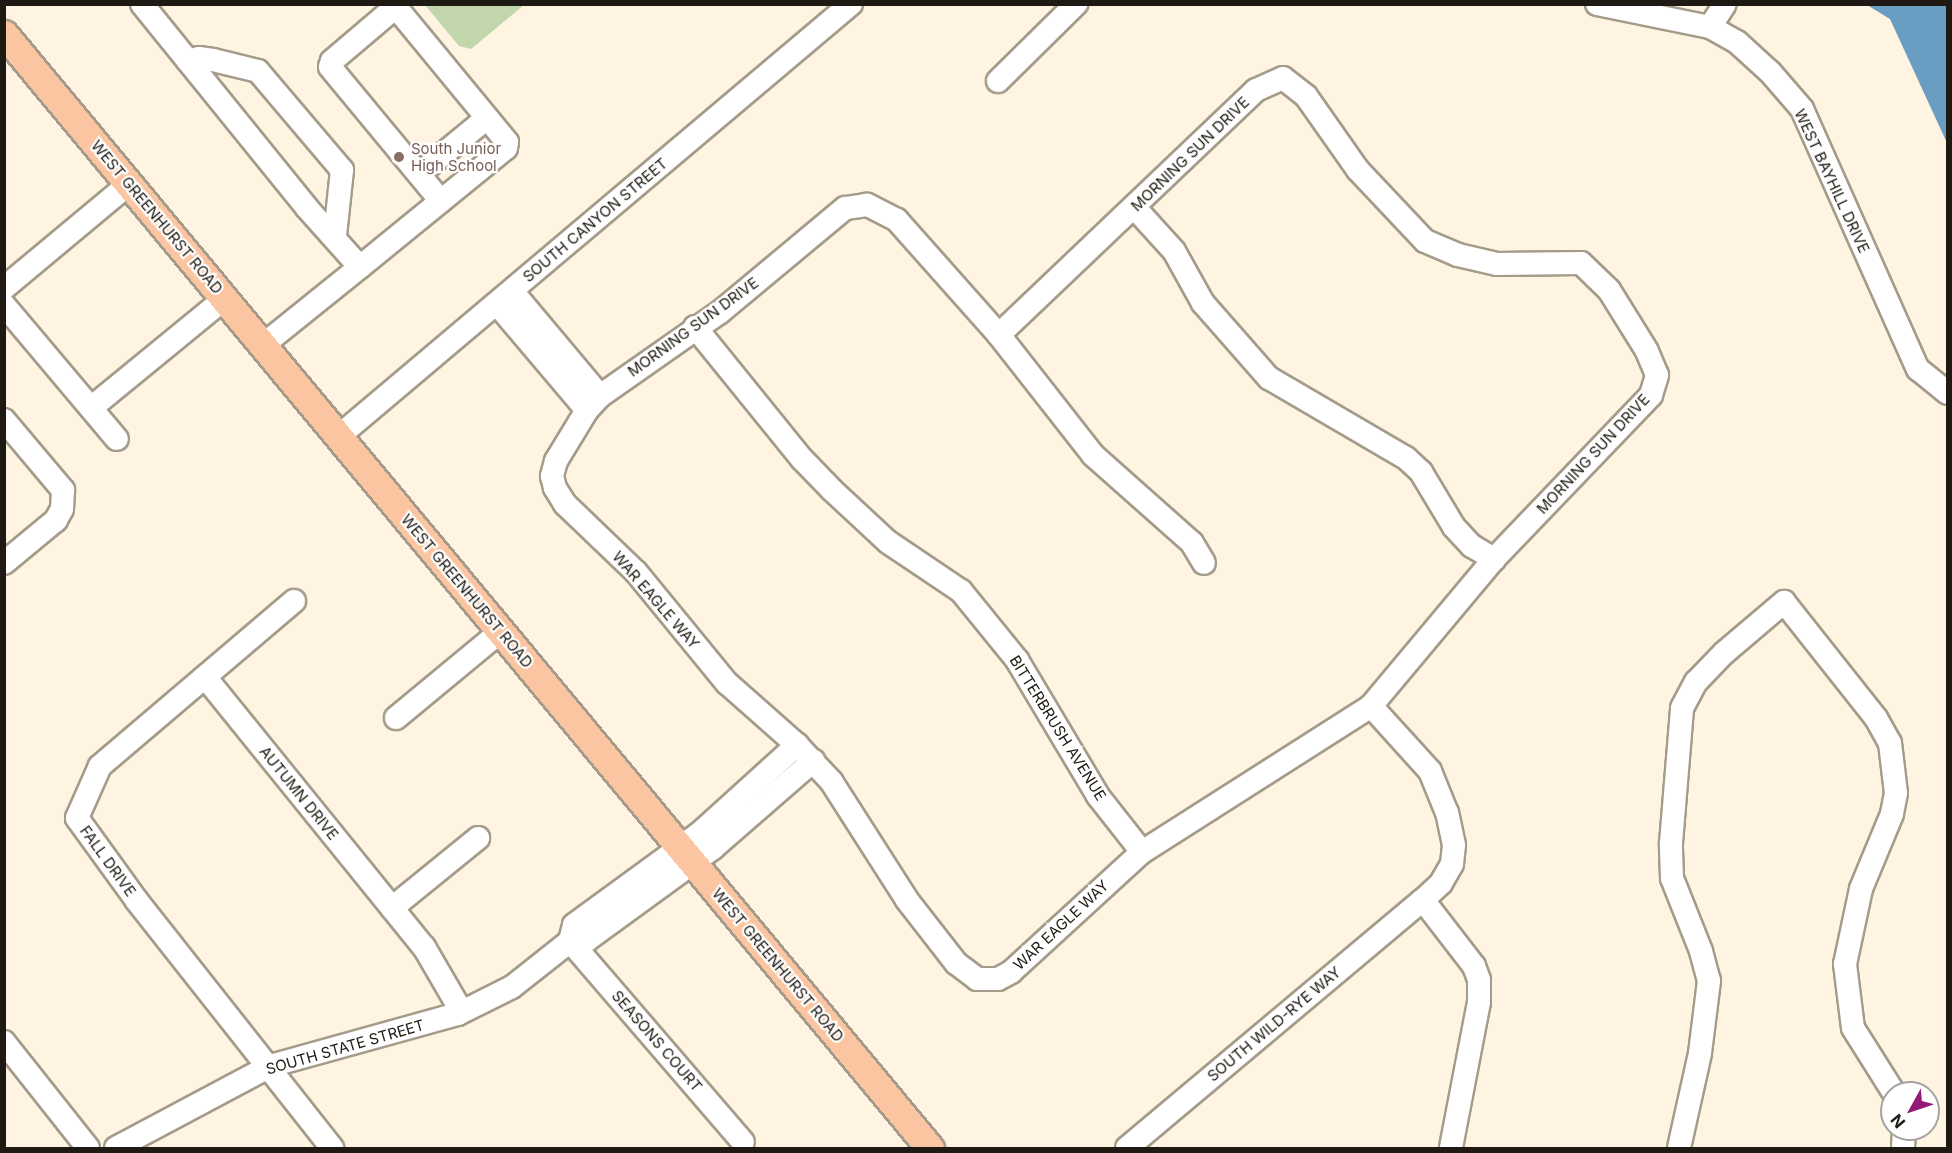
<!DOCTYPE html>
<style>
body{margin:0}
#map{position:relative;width:1952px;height:1153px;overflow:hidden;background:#fff4e1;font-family:Inter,sans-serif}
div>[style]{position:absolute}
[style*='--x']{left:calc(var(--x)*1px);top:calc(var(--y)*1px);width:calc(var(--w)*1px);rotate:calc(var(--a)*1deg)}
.green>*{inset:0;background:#c1d6ab}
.water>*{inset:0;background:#699dc2}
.roads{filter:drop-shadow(2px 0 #a59b8a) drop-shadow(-2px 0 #a59b8a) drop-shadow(0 2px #a59b8a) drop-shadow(0 -2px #a59b8a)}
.minor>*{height:22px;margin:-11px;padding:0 11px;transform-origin:11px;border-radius:11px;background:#fff}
.major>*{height:27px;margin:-13.5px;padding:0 13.5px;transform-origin:13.5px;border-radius:13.5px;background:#fac5a0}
.dots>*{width:16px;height:16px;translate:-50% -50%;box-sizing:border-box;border:3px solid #fff;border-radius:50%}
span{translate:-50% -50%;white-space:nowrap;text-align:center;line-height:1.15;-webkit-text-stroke:4.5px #fff;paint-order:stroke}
.education-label{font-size:15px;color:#785e54}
.left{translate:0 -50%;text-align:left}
.street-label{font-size:15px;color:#1e1a13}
.frame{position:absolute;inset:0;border:6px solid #1e1a13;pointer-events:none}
.north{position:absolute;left:1880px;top:1081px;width:60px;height:60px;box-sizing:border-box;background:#fff;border:2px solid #a5a3a1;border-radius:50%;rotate:230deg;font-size:16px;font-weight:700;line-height:24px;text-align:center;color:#1e1a13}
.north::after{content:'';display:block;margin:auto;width:21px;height:27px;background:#931b78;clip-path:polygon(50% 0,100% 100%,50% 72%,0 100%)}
</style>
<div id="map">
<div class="green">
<i style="clip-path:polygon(425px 5px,524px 5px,471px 49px,459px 46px)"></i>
</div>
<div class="water">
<i style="clip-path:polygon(1867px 5px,1947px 5px,1947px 143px,1890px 19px)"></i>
</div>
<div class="roads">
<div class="minor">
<i style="--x:142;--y:4;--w:262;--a:51"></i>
<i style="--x:307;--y:208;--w:79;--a:48.1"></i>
<i style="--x:360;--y:267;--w:124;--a:141.2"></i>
<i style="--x:1597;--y:4;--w:115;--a:11.5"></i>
<i style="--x:1710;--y:27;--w:31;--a:29"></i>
<i style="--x:1737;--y:42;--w:45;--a:42.3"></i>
<i style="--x:1770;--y:72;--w:49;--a:49.1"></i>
<i style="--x:1802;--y:109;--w:285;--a:66"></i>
<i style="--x:1918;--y:369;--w:38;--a:39"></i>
<i style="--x:1710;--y:27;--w:27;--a:-57"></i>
<i style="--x:188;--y:61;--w:11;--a:-15"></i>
<i style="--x:199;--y:58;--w:14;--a:8"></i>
<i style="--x:213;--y:60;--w:46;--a:13.7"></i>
<i style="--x:258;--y:71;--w:130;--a:49.7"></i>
<i style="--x:342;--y:170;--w:66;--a:96.1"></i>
<i style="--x:998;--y:81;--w:110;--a:-44.6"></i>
<i style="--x:419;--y:174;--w:88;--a:-39.5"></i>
<i style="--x:1134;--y:207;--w:59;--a:47.7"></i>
<i style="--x:1174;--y:251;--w:60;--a:60.9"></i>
<i style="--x:1203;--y:303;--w:100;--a:48.7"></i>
<i style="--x:1269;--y:378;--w:159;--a:30.3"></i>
<i style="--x:1406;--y:458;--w:21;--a:43"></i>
<i style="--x:1421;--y:472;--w:64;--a:59"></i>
<i style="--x:1454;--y:527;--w:26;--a:47"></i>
<i style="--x:1472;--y:546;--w:26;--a:31"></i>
<i style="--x:360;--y:267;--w:188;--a:-39.2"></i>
<i style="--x:506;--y:148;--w:6;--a:-81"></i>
<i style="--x:507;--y:142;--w:170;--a:-129.5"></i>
<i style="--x:399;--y:11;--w:7;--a:-172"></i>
<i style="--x:392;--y:10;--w:79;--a:139.6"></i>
<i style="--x:332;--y:61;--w:6;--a:108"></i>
<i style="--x:330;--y:67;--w:174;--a:50.4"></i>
<i style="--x:4;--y:288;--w:163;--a:-39.8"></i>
<i style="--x:512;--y:291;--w:137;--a:50"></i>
<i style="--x:497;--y:304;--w:139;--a:49.7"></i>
<i style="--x:4;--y:305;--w:175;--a:49.9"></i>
<i style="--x:695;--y:327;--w:170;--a:51"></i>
<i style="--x:802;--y:459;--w:43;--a:45.9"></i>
<i style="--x:832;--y:490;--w:76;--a:42.9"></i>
<i style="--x:888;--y:542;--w:88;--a:33.9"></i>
<i style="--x:961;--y:591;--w:89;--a:50.9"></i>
<i style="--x:1017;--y:660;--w:158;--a:59.2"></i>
<i style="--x:1098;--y:796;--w:71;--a:51.8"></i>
<i style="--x:999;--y:335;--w:152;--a:51.9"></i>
<i style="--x:1093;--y:455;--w:132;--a:41.6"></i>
<i style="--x:1192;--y:543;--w:23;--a:59"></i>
<i style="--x:91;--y:408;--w:172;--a:-39.3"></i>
<i style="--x:4;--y:420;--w:92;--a:49.9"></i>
<i style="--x:63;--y:490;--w:19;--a:93"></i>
<i style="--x:62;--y:509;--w:13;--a:119"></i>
<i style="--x:56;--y:520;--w:67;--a:140.4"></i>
<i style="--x:339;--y:436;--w:670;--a:-40.16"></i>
<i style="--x:294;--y:601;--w:255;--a:139.6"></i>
<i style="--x:100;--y:766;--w:57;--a:113.9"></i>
<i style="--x:77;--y:818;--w:102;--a:54.1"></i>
<i style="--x:137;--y:901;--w:315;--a:51.7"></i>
<i style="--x:205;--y:677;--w:348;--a:51"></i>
<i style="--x:424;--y:947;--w:66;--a:59.9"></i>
<i style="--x:457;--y:1004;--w:10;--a:84"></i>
<i style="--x:396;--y:718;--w:136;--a:-39.6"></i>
<i style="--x:1423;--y:900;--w:83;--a:52.3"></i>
<i style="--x:1474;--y:966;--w:15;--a:70"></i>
<i style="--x:1479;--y:980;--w:22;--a:90"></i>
<i style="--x:1479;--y:1002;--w:149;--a:100.9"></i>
<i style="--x:392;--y:908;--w:111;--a:-39.1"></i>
<i style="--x:570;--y:941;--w:16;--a:-76"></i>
<i style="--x:574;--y:925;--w:157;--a:-36.2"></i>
<i style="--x:701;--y:832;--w:130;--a:-42.2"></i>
<i style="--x:570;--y:941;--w:265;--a:49.3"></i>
<i style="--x:4;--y:1042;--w:135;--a:51.6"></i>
<i style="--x:116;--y:1148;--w:174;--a:-28"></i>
<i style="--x:270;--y:1066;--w:195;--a:-15.5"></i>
<i style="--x:458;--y:1014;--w:60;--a:-26.6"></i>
<i style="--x:512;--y:987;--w:74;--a:-38.4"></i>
<i style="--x:570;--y:941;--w:17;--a:-3"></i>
<i style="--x:587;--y:940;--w:156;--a:-36.1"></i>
<i style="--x:713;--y:848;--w:133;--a:-41"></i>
<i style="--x:1127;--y:1148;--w:386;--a:-40"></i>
<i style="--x:1423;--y:900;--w:25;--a:-43"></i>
<i style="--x:1441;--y:883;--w:22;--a:-60"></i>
<i style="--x:1452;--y:864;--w:19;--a:-84"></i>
<i style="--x:1454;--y:845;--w:33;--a:-102"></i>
<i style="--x:1447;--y:813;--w:45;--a:-112"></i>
<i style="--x:1430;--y:771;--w:88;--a:-132.2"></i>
<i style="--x:1371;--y:706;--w:192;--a:-50.1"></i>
<i style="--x:1494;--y:559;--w:227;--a:-46.2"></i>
<i style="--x:1651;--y:395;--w:21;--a:-73"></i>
<i style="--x:1657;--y:375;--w:26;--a:-113"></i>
<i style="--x:1647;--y:351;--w:72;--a:-121.9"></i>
<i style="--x:1609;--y:290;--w:39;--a:-136"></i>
<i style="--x:1581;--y:263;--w:84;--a:179.3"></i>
<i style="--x:1497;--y:264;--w:40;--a:-167"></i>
<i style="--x:1458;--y:255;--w:36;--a:-157"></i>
<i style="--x:1425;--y:241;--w:98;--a:-133.3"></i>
<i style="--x:1358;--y:170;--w:90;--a:-125.1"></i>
<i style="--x:1306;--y:96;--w:29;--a:-142"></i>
<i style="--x:1283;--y:78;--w:30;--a:156"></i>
<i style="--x:1256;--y:90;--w:355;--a:136.4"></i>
<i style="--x:999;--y:335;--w:154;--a:-131.6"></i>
<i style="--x:897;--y:220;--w:34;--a:-153"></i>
<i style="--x:867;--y:205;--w:22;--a:172"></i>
<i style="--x:845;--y:208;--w:163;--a:140.2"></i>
<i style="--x:720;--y:312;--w:146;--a:145"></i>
<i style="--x:600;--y:396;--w:19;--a:133"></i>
<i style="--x:587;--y:410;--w:60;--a:121.3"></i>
<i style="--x:556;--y:461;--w:16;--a:105"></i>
<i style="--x:552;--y:476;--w:12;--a:76"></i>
<i style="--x:555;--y:488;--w:19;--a:58"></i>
<i style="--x:565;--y:504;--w:98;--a:43.8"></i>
<i style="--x:636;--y:572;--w:144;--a:50.7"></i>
<i style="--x:727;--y:683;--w:94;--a:41.5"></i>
<i style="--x:797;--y:745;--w:50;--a:46.6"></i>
<i style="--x:831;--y:781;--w:141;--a:57.4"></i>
<i style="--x:907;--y:900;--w:80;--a:52.1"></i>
<i style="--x:956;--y:963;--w:26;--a:37"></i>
<i style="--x:977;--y:979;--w:21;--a:0"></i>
<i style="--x:998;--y:979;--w:15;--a:-28"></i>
<i style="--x:1011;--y:972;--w:178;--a:-42.5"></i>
<i style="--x:1142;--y:852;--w:272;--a:-32.5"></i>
<i style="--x:1679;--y:1148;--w:97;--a:-77.5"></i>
<i style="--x:1700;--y:1053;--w:73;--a:-82.9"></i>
<i style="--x:1709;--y:981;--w:31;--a:-105"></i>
<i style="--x:1701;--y:951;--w:79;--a:-111.7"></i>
<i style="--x:1672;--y:878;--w:35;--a:-92"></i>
<i style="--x:1671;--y:843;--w:135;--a:-85.3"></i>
<i style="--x:1682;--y:708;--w:30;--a:-62"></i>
<i style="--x:1696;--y:682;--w:40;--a:-46"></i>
<i style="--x:1724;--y:653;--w:79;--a:-40.4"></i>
<i style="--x:1784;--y:602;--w:148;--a:51.6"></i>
<i style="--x:1876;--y:718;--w:29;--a:61"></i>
<i style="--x:1890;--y:743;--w:50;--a:83.2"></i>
<i style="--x:1896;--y:793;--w:21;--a:101"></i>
<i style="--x:1892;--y:814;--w:81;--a:112.5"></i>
<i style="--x:1861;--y:889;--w:77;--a:102"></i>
<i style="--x:1845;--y:964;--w:64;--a:82.9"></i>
<i style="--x:1853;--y:1028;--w:77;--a:57.8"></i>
<i style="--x:1903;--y:1148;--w:19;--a:-87"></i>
</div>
<div class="major">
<i style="--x:4;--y:34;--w:1449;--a:50.27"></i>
</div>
</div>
<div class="dots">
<i style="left:399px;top:157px;background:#8d6e63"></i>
</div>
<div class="education-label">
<span class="left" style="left:411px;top:157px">South Junior<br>High School</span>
</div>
<div class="street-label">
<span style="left:1190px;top:154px;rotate:-44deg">MORNING SUN DRIVE</span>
<span style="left:1832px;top:181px;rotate:65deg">WEST BAYHILL DRIVE</span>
<span style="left:157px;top:217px;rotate:50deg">WEST GREENHURST ROAD</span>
<span style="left:595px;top:220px;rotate:-40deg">SOUTH CANYON STREET</span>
<span style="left:693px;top:327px;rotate:-36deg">MORNING SUN DRIVE</span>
<span style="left:1593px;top:454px;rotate:-47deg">MORNING SUN DRIVE</span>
<span style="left:467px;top:591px;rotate:50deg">WEST GREENHURST ROAD</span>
<span style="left:656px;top:600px;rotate:49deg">WAR EAGLE WAY</span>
<span style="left:1058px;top:728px;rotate:58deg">BITTERBRUSH AVENUE</span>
<span style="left:299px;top:793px;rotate:51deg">AUTUMN DRIVE</span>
<span style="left:108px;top:861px;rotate:54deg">FALL DRIVE</span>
<span style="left:1061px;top:925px;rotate:-43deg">WAR EAGLE WAY</span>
<span style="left:778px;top:965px;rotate:50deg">WEST GREENHURST ROAD</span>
<span style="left:1274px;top:1024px;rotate:-40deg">SOUTH WILD-RYE WAY</span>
<span style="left:657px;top:1041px;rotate:49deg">SEASONS COURT</span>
<span style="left:345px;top:1047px;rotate:-16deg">SOUTH STATE STREET</span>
</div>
<div class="frame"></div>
<div class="north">N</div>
</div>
